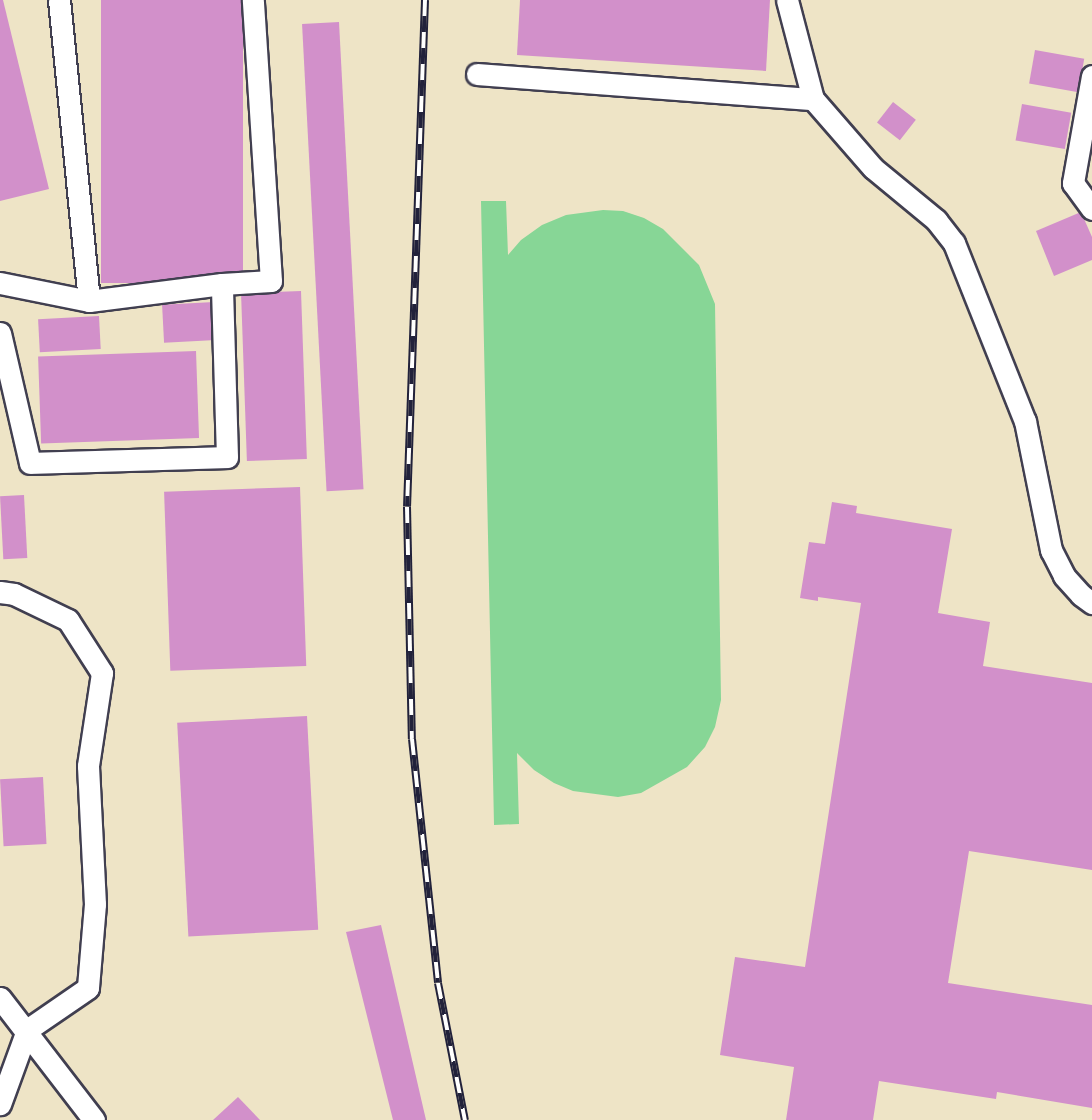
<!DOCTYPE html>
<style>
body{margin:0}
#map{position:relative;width:1092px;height:1120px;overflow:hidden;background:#eee4c6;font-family:Caveat,sans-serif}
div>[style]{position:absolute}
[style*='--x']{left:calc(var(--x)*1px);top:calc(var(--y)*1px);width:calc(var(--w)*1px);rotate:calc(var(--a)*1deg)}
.green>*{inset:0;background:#87d696}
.building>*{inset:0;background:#d290ca;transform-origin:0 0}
.roads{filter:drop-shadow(2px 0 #413f50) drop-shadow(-2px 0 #413f50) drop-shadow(0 2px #413f50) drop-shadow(0 -2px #413f50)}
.lane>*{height:21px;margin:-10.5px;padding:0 10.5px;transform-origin:10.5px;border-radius:10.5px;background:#fff}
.rail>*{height:8px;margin-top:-4px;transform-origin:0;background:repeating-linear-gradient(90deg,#fff 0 16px,#22223b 0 32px);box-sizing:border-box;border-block:2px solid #22223b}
span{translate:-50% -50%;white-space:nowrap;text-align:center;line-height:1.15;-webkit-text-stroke:5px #fff;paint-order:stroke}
</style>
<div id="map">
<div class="green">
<i style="clip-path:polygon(481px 201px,506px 201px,508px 255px,521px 240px,542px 225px,566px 215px,603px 210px,623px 211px,644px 218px,663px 229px,699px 265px,715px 304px,721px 700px,715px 727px,705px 747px,687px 767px,641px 793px,618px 797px,573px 791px,554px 783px,534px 770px,517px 753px,519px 824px,494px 825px)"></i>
</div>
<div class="building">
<i style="clip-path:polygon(0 0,3px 0,49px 189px,0 201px)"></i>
<i style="left:101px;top:0;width:142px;height:283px"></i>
<i style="clip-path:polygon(520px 0,770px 0,766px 71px,517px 55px)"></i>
<i style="left:339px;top:22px;width:468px;height:37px;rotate:87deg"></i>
<i style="left:1035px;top:50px;width:50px;height:34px;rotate:10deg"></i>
<i style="left:893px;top:102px;width:29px;height:26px;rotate:38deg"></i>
<i style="left:1022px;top:104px;width:50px;height:37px;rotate:10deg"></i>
<i style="clip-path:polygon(1081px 212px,1092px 237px,1092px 260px,1054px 276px,1036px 231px)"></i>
<i style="left:301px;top:291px;width:168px;height:60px;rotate:88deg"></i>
<i style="left:214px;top:302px;width:38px;height:52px;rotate:87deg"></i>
<i style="left:99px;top:316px;width:33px;height:61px;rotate:87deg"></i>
<i style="left:196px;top:351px;width:87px;height:158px;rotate:88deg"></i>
<i style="left:300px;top:487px;width:179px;height:136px;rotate:88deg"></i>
<i style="left:24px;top:495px;width:63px;height:24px;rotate:87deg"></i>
<i style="clip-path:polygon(832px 502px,857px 506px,856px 513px,952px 529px,938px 613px,990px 622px,983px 666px,1092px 683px,1092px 870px,969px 851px,948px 983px,1092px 1005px,1092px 1108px,997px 1092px,996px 1099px,879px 1081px,873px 1120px,786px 1120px,794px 1067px,720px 1055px,735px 957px,805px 967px,861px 603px,818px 597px,818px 601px,800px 598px,809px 542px,825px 544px)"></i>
<i style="left:307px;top:716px;width:214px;height:130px;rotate:87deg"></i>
<i style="left:43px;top:777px;width:67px;height:43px;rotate:87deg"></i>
<i style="clip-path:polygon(381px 925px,426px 1120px,393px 1120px,346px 932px)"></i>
<i style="clip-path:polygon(238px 1097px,260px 1120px,213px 1120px)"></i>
</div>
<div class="roads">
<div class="lane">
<i style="--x:59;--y:0;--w:302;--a:84.3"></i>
<i style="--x:787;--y:0;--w:102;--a:75.3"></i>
<i style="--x:477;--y:74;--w:337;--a:4.3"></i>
<i style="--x:813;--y:99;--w:91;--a:49"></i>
<i style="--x:873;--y:168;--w:82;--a:39.5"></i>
<i style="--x:936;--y:220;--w:29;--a:52"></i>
<i style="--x:954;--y:243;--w:192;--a:68.3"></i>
<i style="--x:1025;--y:421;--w:132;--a:78.6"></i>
<i style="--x:1051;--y:550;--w:29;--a:63"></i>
<i style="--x:1064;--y:576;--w:25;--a:48"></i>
<i style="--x:1081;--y:595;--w:14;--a:36"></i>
<i style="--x:1092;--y:76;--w:109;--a:100.1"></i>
<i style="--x:1073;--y:183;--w:32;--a:54"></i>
<i style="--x:0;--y:283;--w:91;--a:11.4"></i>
<i style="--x:89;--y:301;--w:134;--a:-7.3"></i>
<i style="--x:0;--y:333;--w:133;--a:77"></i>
<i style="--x:30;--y:463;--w:197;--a:-1.7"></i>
<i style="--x:227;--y:457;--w:173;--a:-91.7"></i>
<i style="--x:222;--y:284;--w:49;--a:-3.5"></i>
<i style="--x:271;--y:281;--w:282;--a:-93.7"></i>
<i style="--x:0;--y:592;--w:14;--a:8"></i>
<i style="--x:14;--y:594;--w:60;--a:25.7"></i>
<i style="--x:68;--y:620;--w:63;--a:57.3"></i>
<i style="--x:102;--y:673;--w:94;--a:98.6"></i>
<i style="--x:88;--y:766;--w:138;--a:87.1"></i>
<i style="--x:95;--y:904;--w:84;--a:94.8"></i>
<i style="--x:88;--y:988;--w:74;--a:145.5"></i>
<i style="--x:27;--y:1030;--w:79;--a:110"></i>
<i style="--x:0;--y:998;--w:154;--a:52.4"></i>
</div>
</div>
<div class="rail">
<i style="--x:425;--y:0;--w:507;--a:92.03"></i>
<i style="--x:407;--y:507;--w:232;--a:88.8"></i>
<i style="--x:412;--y:739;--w:245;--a:83.9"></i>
<i style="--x:438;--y:983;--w:140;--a:78.9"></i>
</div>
</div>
